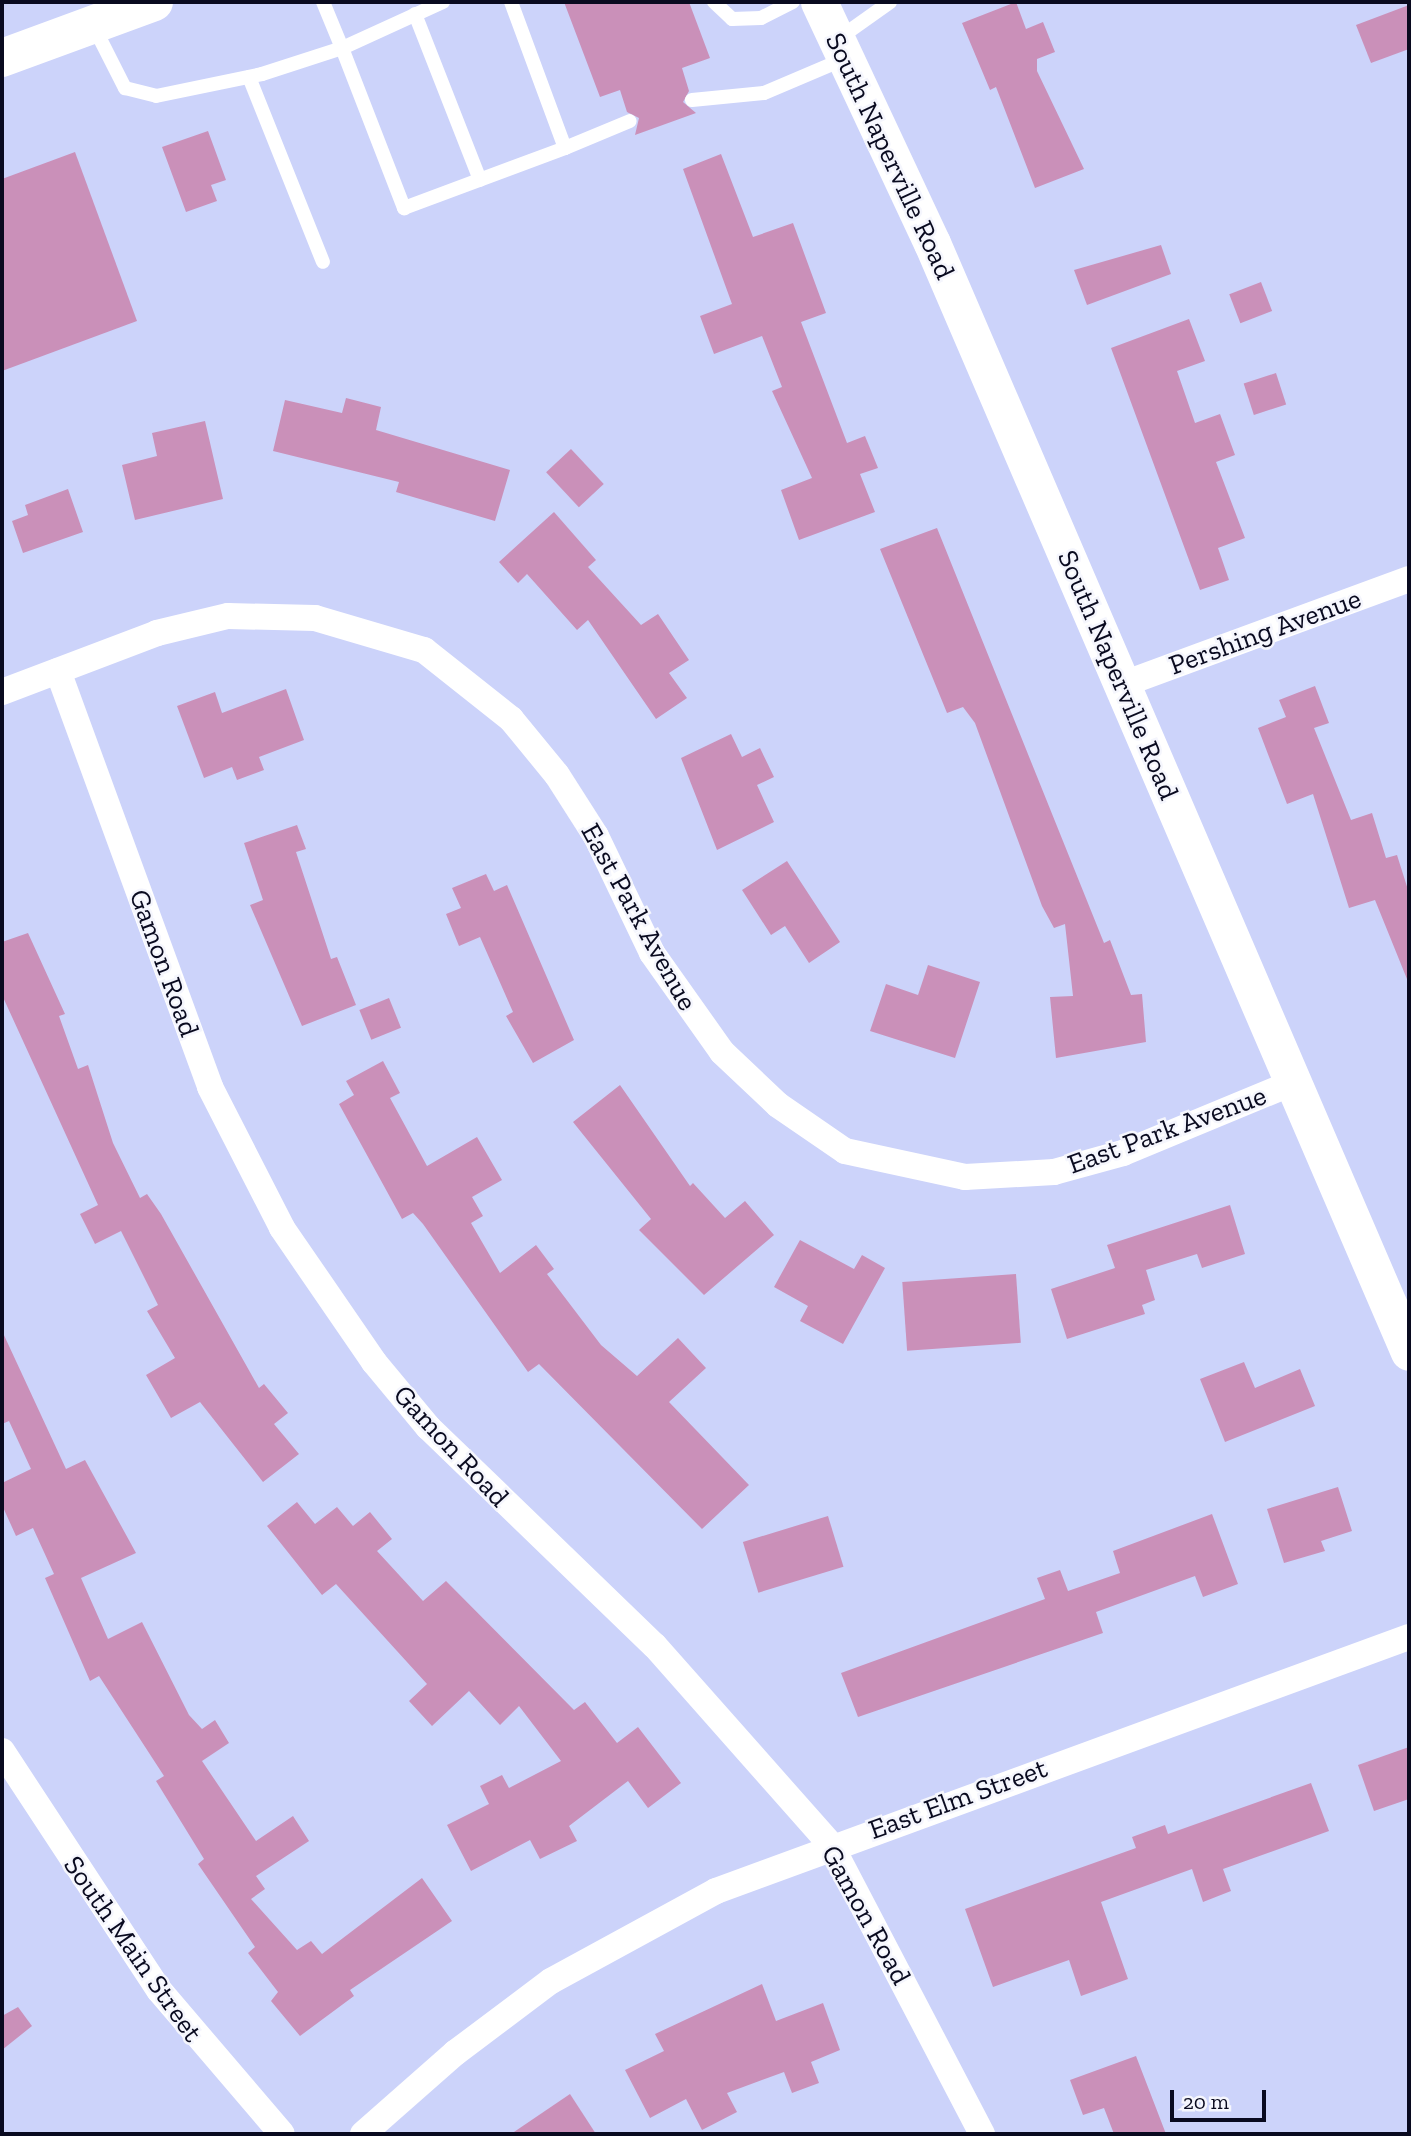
<!DOCTYPE html>
<style>
body{margin:0}
#map{position:relative;width:1411px;height:2136px;overflow:hidden;background:#ccd3fa;font-family:"Zilla Slab",serif}
div>[style]{position:absolute}
[style*='--x']{left:calc(var(--x)*1px);top:calc(var(--y)*1px);width:calc(var(--w)*1px);rotate:calc(var(--a)*1deg)}
.building>*{inset:0;background:#ca90b9;transform-origin:0 0}
.service>*{height:14px;margin:-7px;padding:0 7px;transform-origin:7px;border-radius:7px;background:#fff}
.minor>*{height:26px;margin:-13px;padding:0 13px;transform-origin:13px;border-radius:13px;background:#fff}
.secondary>*{height:37px;margin:-18.5px;padding:0 18.5px;transform-origin:18.5px;border-radius:18.5px;background:#fff}
.primary>*{height:38px;margin:-19px;padding:0 19px;transform-origin:19px;border-radius:19px;background:#fff}
span{translate:-50% -50%;white-space:nowrap;text-align:center;line-height:1.15;-webkit-text-stroke:5px #f5f6fd;paint-order:stroke}
.street-label{font-size:28px;color:#090a1f}
.frame{position:absolute;inset:0;border:4px solid #090a1f;pointer-events:none}
.scale{position:absolute;left:1170px;top:2090px;width:96px;height:32px;box-sizing:border-box;border:4px solid #090a1f;border-top:0;padding-left:9px;font-size:21px;line-height:24px;white-space:nowrap;color:#090a1f;-webkit-text-stroke:5px #f5f6fd;paint-order:stroke}
</style>
<div id="map">
<div class="building">
<i style="clip-path:polygon(564px 2px,689px 2px,710px 58px,682px 68px,689px 91px,683px 102px,696px 113px,635px 135px,639px 118px,627px 112px,620px 90px,600px 97px)"></i>
<i style="clip-path:polygon(1016px 2px,1026px 29px,1043px 22px,1055px 52px,1037px 59px,1037px 71px,1084px 169px,1035px 188px,996px 87px,990px 90px,962px 23px)"></i>
<i style="clip-path:polygon(1409px 5px,1409px 49px,1371px 63px,1356px 25px)"></i>
<i style="clip-path:polygon(208px 131px,226px 180px,211px 185px,217px 201px,186px 212px,162px 147px)"></i>
<i style="clip-path:polygon(75px 152px,137px 321px,2px 371px,2px 179px)"></i>
<i style="clip-path:polygon(721px 154px,753px 237px,793px 223px,826px 313px,801px 322px,847px 443px,865px 436px,878px 468px,860px 474px,875px 512px,799px 540px,781px 490px,812px 478px,772px 391px,782px 387px,762px 336px,714px 354px,700px 316px,732px 304px,683px 169px)"></i>
<i style="clip-path:polygon(1161px 245px,1171px 274px,1087px 305px,1074px 270px)"></i>
<i style="left:1261px;top:282px;width:31px;height:34px;rotate:69deg"></i>
<i style="clip-path:polygon(1189px 319px,1205px 361px,1177px 371px,1195px 423px,1220px 414px,1235px 455px,1216px 462px,1245px 538px,1218px 548px,1229px 580px,1200px 590px,1111px 348px)"></i>
<i style="left:1276px;top:373px;width:33px;height:34px;rotate:72deg"></i>
<i style="clip-path:polygon(346px 398px,381px 407px,376px 430px,510px 470px,495px 521px,396px 492px,399px 482px,273px 451px,285px 400px,342px 413px)"></i>
<i style="clip-path:polygon(205px 421px,223px 499px,135px 520px,122px 465px,157px 456px,152px 433px)"></i>
<i style="left:571px;top:449px;width:48px;height:34px;rotate:47deg"></i>
<i style="clip-path:polygon(68px 489px,83px 532px,23px 553px,12px 521px,28px 515px,25px 505px)"></i>
<i style="clip-path:polygon(554px 512px,596px 560px,588px 567px,641px 625px,658px 614px,689px 660px,669px 673px,687px 698px,656px 719px,588px 620px,577px 630px,527px 574px,518px 583px,499px 562px)"></i>
<i style="clip-path:polygon(937px 528px,1104px 943px,1110px 940px,1131px 995px,1142px 994px,1146px 1042px,1056px 1058px,1050px 997px,1073px 996px,1065px 924px,1054px 928px,1042px 906px,975px 723px,963px 707px,947px 713px,880px 549px)"></i>
<i style="clip-path:polygon(1315px 686px,1329px 723px,1314px 728px,1351px 820px,1372px 813px,1386px 858px,1397px 855px,1409px 893px,1409px 984px,1375px 900px,1349px 908px,1313px 794px,1287px 804px,1258px 728px,1286px 717px,1279px 700px)"></i>
<i style="clip-path:polygon(286px 689px,304px 740px,259px 757px,264px 770px,237px 780px,232px 767px,204px 778px,177px 706px,215px 692px,222px 713px)"></i>
<i style="clip-path:polygon(731px 734px,742px 757px,760px 748px,774px 777px,757px 785px,774px 822px,717px 850px,681px 758px)"></i>
<i style="clip-path:polygon(297px 825px,306px 849px,296px 852px,331px 959px,337px 957px,356px 1005px,302px 1026px,250px 905px,263px 900px,244px 843px)"></i>
<i style="clip-path:polygon(787px 861px,840px 942px,809px 963px,785px 926px,771px 935px,742px 890px)"></i>
<i style="clip-path:polygon(486px 874px,494px 891px,507px 885px,574px 1040px,533px 1063px,506px 1016px,513px 1012px,480px 937px,459px 946px,446px 914px,461px 908px,452px 888px)"></i>
<i style="clip-path:polygon(28px 933px,65px 1014px,59px 1016px,78px 1069px,88px 1065px,113px 1143px,140px 1198px,147px 1194px,161px 1214px,259px 1388px,264px 1384px,288px 1413px,274px 1424px,299px 1454px,263px 1482px,200px 1402px,171px 1418px,146px 1375px,175px 1358px,147px 1311px,158px 1305px,121px 1231px,95px 1244px,80px 1214px,98px 1205px,2px 995px,2px 942px)"></i>
<i style="clip-path:polygon(928px 965px,980px 982px,955px 1058px,870px 1031px,886px 984px,918px 995px)"></i>
<i style="left:389px;top:998px;width:32px;height:32px;rotate:68deg"></i>
<i style="clip-path:polygon(383px 1061px,400px 1093px,390px 1098px,427px 1166px,477px 1137px,502px 1180px,472px 1197px,483px 1216px,471px 1223px,500px 1273px,536px 1245px,554px 1269px,547px 1274px,601px 1345px,637px 1376px,678px 1338px,706px 1368px,669px 1402px,749px 1485px,702px 1529px,539px 1364px,528px 1372px,423px 1224px,413px 1213px,402px 1219px,339px 1104px,354px 1095px,346px 1081px)"></i>
<i style="clip-path:polygon(620px 1085px,690px 1186px,693px 1183px,725px 1218px,745px 1201px,774px 1235px,704px 1295px,639px 1230px,651px 1219px,573px 1122px)"></i>
<i style="clip-path:polygon(1230px 1205px,1245px 1254px,1202px 1268px,1197px 1254px,1146px 1270px,1155px 1300px,1142px 1305px,1145px 1314px,1067px 1339px,1051px 1289px,1115px 1268px,1107px 1245px)"></i>
<i style="clip-path:polygon(800px 1240px,854px 1269px,862px 1255px,885px 1268px,843px 1344px,800px 1321px,808px 1306px,774px 1287px)"></i>
<i style="left:1016px;top:1274px;width:69px;height:114px;rotate:86deg"></i>
<i style="clip-path:polygon(3px 1333px,66px 1469px,85px 1460px,136px 1553px,81px 1578px,108px 1639px,142px 1622px,189px 1715px,202px 1729px,215px 1720px,229px 1743px,202px 1761px,256px 1841px,293px 1816px,309px 1841px,256px 1876px,265px 1889px,251px 1899px,297px 1950px,311px 1941px,322px 1954px,422px 1878px,452px 1921px,350px 1990px,354px 1996px,300px 2036px,271px 2001px,278px 1992px,248px 1953px,255px 1947px,198px 1864px,204px 1859px,156px 1781px,164px 1776px,99px 1676px,90px 1681px,45px 1578px,54px 1574px,33px 1528px,16px 1536px,2px 1505px,2px 1483px,31px 1469px,9px 1421px,2px 1424px)"></i>
<i style="clip-path:polygon(1244px 1362px,1255px 1388px,1300px 1369px,1315px 1406px,1225px 1442px,1200px 1379px)"></i>
<i style="clip-path:polygon(1338px 1487px,1352px 1531px,1321px 1541px,1325px 1551px,1284px 1563px,1267px 1509px)"></i>
<i style="clip-path:polygon(297px 1502px,315px 1524px,337px 1507px,353px 1526px,370px 1512px,392px 1539px,377px 1551px,423px 1601px,446px 1581px,574px 1710px,585px 1702px,617px 1743px,638px 1727px,681px 1783px,648px 1808px,628px 1781px,569px 1826px,577px 1841px,540px 1859px,530px 1840px,471px 1871px,447px 1825px,489px 1804px,480px 1786px,502px 1775px,509px 1788px,561px 1761px,519px 1706px,500px 1725px,469px 1691px,432px 1726px,409px 1701px,427px 1684px,336px 1584px,322px 1595px,267px 1526px)"></i>
<i style="clip-path:polygon(1212px 1514px,1238px 1584px,1203px 1597px,1195px 1576px,1096px 1612px,1103px 1633px,858px 1717px,841px 1673px,1045px 1599px,1037px 1578px,1060px 1570px,1068px 1591px,1120px 1573px,1113px 1551px)"></i>
<i style="left:828px;top:1516px;width:53px;height:89px;rotate:73deg"></i>
<i style="clip-path:polygon(1409px 1747px,1409px 1799px,1374px 1811px,1358px 1765px)"></i>
<i style="clip-path:polygon(1311px 1783px,1329px 1831px,1223px 1869px,1231px 1891px,1203px 1902px,1192px 1869px,1101px 1902px,1128px 1979px,1081px 1996px,1069px 1960px,993px 1987px,965px 1909px,1136px 1848px,1132px 1837px,1165px 1825px,1168px 1834px)"></i>
<i style="clip-path:polygon(762px 1984px,776px 2021px,823px 2003px,840px 2050px,811px 2062px,819px 2083px,792px 2093px,784px 2072px,727px 2093px,737px 2112px,702px 2130px,686px 2099px,650px 2118px,625px 2070px,664px 2051px,655px 2034px)"></i>
<i style="clip-path:polygon(18px 2007px,32px 2026px,2px 2050px,2px 2016px)"></i>
<i style="clip-path:polygon(1136px 2056px,1166px 2134px,1114px 2134px,1104px 2108px,1083px 2115px,1070px 2080px)"></i>
<i style="clip-path:polygon(570px 2094px,596px 2134px,511px 2134px)"></i>
</div>
<div class="service">
<i style="--x:443;--y:2;--w:111;--a:155.5"></i>
<i style="--x:342;--y:48;--w:172;--a:68.8"></i>
<i style="--x:404;--y:208;--w:172;--a:-20.4"></i>
<i style="--x:565;--y:148;--w:156;--a:-110.3"></i>
<i style="--x:714;--y:2;--w:25;--a:43"></i>
<i style="--x:732;--y:19;--w:29;--a:-2"></i>
<i style="--x:761;--y:18;--w:36;--a:-27"></i>
<i style="--x:415;--y:14;--w:178;--a:68.6"></i>
<i style="--x:93;--y:25;--w:71;--a:63.1"></i>
<i style="--x:125;--y:88;--w:32;--a:14"></i>
<i style="--x:156;--y:96;--w:108;--a:-11.7"></i>
<i style="--x:262;--y:74;--w:84;--a:-18"></i>
<i style="--x:342;--y:48;--w:50;--a:-112.4"></i>
<i style="--x:838;--y:39;--w:64;--a:-35.4"></i>
<i style="--x:249;--y:77;--w:199;--a:68.2"></i>
<i style="--x:692;--y:100;--w:72;--a:-5.6"></i>
<i style="--x:764;--y:93;--w:87;--a:-23"></i>
<i style="--x:565;--y:148;--w:70;--a:-22.6"></i>
</div>
<div class="minor">
<i style="--x:58;--y:671;--w:443;--a:69.9"></i>
<i style="--x:210;--y:1087;--w:158;--a:62.9"></i>
<i style="--x:282;--y:1228;--w:163;--a:55.5"></i>
<i style="--x:374;--y:1362;--w:85;--a:50.3"></i>
<i style="--x:428;--y:1427;--w:315;--a:44"></i>
<i style="--x:655;--y:1646;--w:266;--a:48.5"></i>
<i style="--x:831;--y:1845;--w:326;--a:62.4"></i>
<i style="--x:1121;--y:685;--w:307;--a:-20.2"></i>
<i style="--x:2;--y:692;--w:166;--a:-20.8"></i>
<i style="--x:157;--y:633;--w:73;--a:-13.5"></i>
<i style="--x:228;--y:616;--w:87;--a:1.3"></i>
<i style="--x:315;--y:618;--w:114;--a:16.4"></i>
<i style="--x:424;--y:650;--w:111;--a:38.4"></i>
<i style="--x:511;--y:719;--w:72;--a:50.6"></i>
<i style="--x:557;--y:775;--w:72;--a:57.4"></i>
<i style="--x:596;--y:836;--w:130;--a:64.4"></i>
<i style="--x:652;--y:953;--w:121;--a:54.7"></i>
<i style="--x:722;--y:1052;--w:77;--a:43.4"></i>
<i style="--x:778;--y:1105;--w:81;--a:34.5"></i>
<i style="--x:845;--y:1151;--w:123;--a:12.2"></i>
<i style="--x:965;--y:1177;--w:89;--a:-3.2"></i>
<i style="--x:1054;--y:1172;--w:72;--a:-15.4"></i>
<i style="--x:1123;--y:1153;--w:185;--a:-22.5"></i>
<i style="--x:2;--y:1751;--w:286;--a:56.7"></i>
<i style="--x:159;--y:1990;--w:189;--a:49.5"></i>
<i style="--x:363;--y:2134;--w:123;--a:-41.4"></i>
<i style="--x:455;--y:2053;--w:120;--a:-36.9"></i>
<i style="--x:551;--y:1981;--w:188;--a:-28.6"></i>
<i style="--x:716;--y:1891;--w:738;--a:-20.13"></i>
</div>
<div class="secondary">
<i style="--x:819;--y:2;--w:266;--a:64.9"></i>
<i style="--x:932;--y:243;--w:1207;--a:66.73"></i>
</div>
<div class="primary">
<i style="--x:2;--y:58;--w:162;--a:-20.2"></i>
</div>
<div class="street-label">
<span style="left:890px;top:156px;rotate:65deg">South Naperville Road</span>
<span style="left:1265px;top:632px;rotate:-20deg">Pershing Avenue</span>
<span style="left:1118px;top:675px;rotate:67deg">South Naperville Road</span>
<span style="left:639px;top:917px;rotate:61deg">East Park Avenue</span>
<span style="left:164px;top:963px;rotate:70deg">Gamon Road</span>
<span style="left:1167px;top:1130px;rotate:-20deg">East Park Avenue</span>
<span style="left:451px;top:1446px;rotate:47deg">Gamon Road</span>
<span style="left:958px;top:1799px;rotate:-20deg">East Elm Street</span>
<span style="left:866px;top:1915px;rotate:61deg">Gamon Road</span>
<span style="left:133px;top:1949px;rotate:55deg">South Main Street</span>
</div>
<div class="frame"></div>
<div class="scale">20 m</div>
</div>
